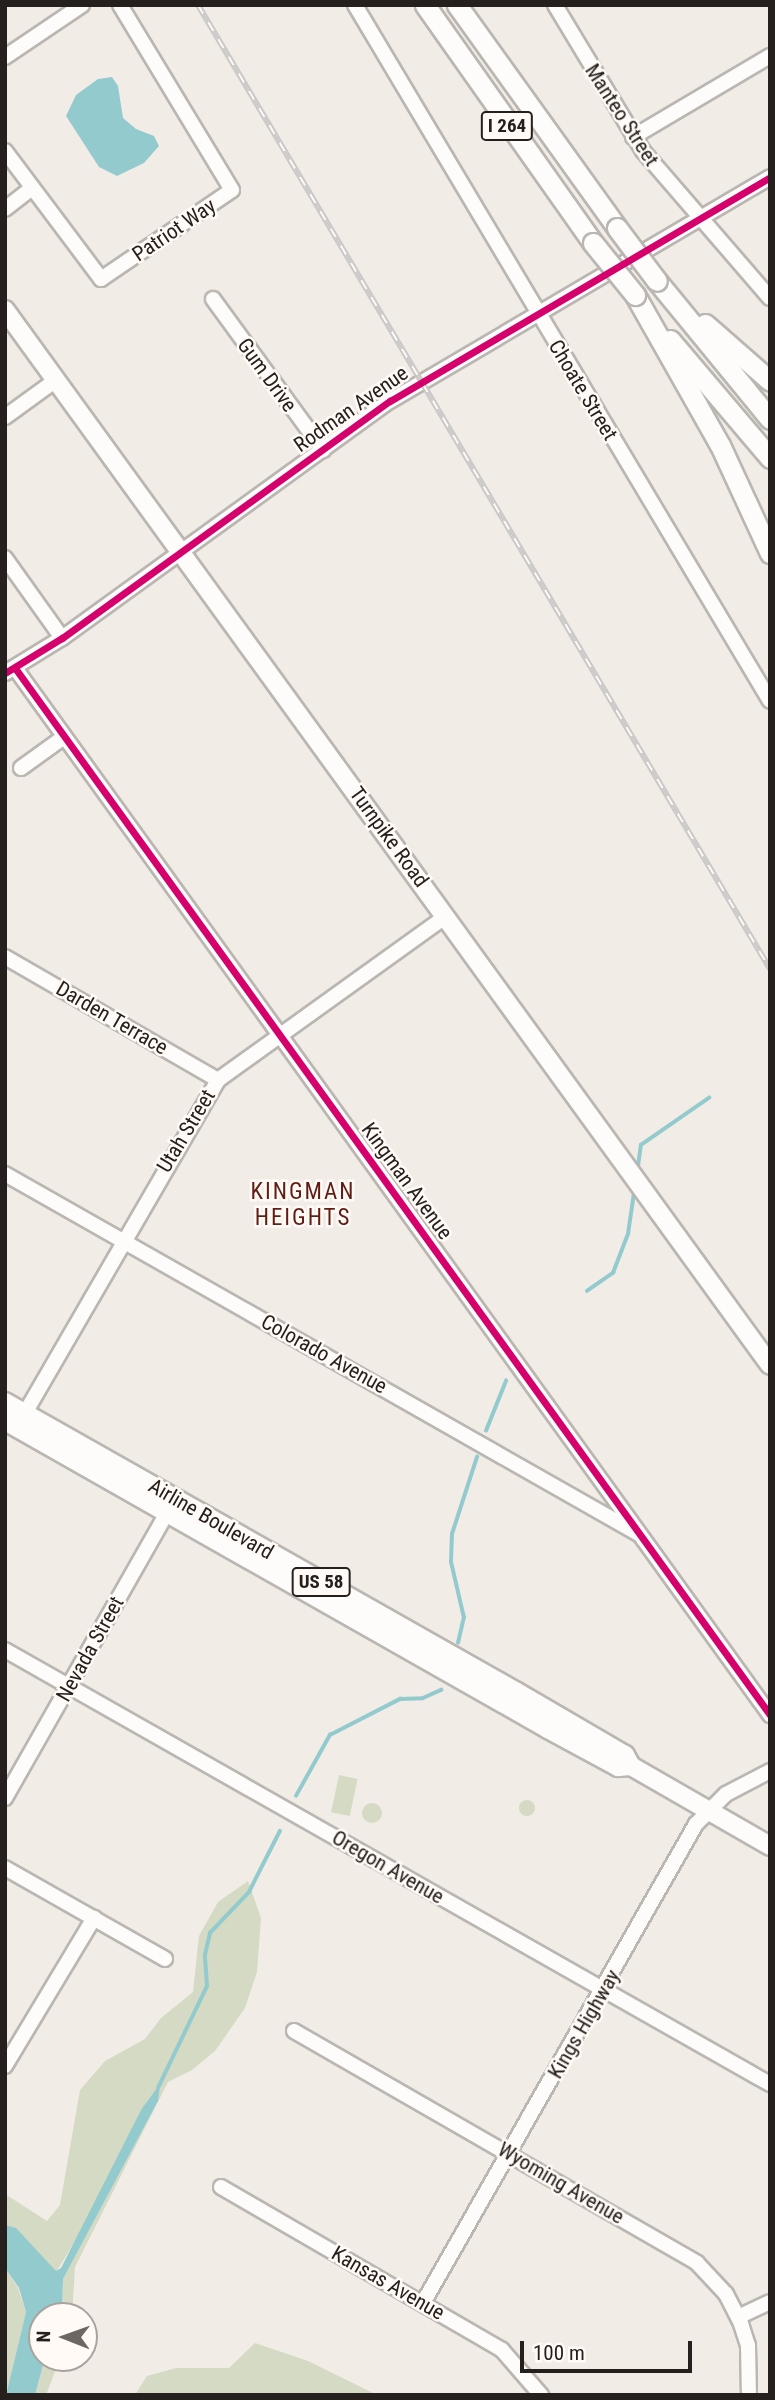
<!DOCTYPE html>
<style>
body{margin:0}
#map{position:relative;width:775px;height:2400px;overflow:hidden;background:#f2ece7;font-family:"Roboto Condensed",sans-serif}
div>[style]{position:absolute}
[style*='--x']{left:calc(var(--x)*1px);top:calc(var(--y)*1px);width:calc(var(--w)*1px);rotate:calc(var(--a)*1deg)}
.green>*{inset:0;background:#d4dac3;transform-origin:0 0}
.round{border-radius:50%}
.water>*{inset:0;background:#93cace}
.stream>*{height:3.5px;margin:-1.75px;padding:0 1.75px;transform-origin:1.75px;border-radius:1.75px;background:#93cace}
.roads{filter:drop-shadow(2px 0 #bab6b2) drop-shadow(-2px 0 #bab6b2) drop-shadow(0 2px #bab6b2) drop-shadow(0 -2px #bab6b2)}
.minor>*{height:14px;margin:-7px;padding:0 7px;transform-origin:7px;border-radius:7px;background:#fdfcfb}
.major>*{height:18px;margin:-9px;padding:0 9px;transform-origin:9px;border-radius:9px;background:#fdfcfb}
.highway>*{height:19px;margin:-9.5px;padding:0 9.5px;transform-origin:9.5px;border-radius:9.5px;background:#fdfcfb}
.rail>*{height:6px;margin-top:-3px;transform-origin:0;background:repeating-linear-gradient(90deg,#fffaf6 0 10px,#cbc9c8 0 20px);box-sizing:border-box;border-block:2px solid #cbc9c8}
.bridges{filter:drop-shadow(2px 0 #bab6b2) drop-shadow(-2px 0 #bab6b2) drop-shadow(0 2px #bab6b2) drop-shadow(0 -2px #bab6b2)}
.highway-bridge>*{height:19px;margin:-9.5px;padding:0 9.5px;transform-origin:9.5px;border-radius:9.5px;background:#fdfcfb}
.cycleway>*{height:7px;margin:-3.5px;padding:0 3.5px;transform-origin:3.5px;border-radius:3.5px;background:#d6006c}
span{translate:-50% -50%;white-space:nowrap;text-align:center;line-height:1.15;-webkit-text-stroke:5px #fffaf6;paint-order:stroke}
.shield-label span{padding:2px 5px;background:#fffaf6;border:2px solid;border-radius:5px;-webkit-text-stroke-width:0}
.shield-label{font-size:19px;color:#25201d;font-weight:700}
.street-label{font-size:21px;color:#25201d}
.neighbourhood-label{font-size:23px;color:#601d14;letter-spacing:2px}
.frame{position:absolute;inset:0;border:7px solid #25201d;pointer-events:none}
.north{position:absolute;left:28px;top:2302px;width:70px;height:70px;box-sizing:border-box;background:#fffaf6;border:2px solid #a8a39f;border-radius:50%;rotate:271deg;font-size:19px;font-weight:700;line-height:28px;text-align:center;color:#25201d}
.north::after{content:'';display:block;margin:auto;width:24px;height:32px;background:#6d6764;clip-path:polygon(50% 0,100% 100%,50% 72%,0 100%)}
.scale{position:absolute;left:520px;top:2341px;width:172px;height:32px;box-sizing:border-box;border:4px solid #25201d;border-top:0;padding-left:9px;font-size:21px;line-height:24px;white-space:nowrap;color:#25201d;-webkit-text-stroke:5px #fffaf6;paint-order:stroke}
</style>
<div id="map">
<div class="green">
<i style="left:339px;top:1775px;width:19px;height:38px;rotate:12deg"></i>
<i class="round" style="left:519px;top:1800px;width:16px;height:16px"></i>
<i class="round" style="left:362px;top:1803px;width:20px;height:20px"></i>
<i style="clip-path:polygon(248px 1881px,261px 1918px,257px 1972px,245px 2008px,215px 2051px,192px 2070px,168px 2082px,75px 2267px,72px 2316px,57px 2316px,62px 2307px,63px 2279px,158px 2101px,141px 2110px,90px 2217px,56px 2272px,16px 2229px,5px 2225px,5px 2194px,47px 2221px,60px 2205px,80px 2090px,105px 2061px,145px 2039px,161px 2018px,193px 1992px,199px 1936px,218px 1902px)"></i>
<i style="clip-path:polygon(5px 2268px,18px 2288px,26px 2312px,6px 2395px)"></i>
<i style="clip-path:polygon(255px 2343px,308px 2361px,377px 2395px,135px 2395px,147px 2376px,176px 2368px,229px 2368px)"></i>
<i style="clip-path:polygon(45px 2358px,57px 2358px,56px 2369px,46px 2395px,35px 2395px)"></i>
</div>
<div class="water">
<i style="clip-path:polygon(112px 77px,118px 86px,123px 118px,136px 129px,154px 136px,159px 146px,144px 163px,117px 176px,99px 167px,66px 116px,76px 95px,98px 79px)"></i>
<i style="clip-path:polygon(160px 2084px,158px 2101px,63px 2279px,62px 2307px,57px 2316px,42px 2316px,45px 2358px,35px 2395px,6px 2395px,26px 2312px,19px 2288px,5px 2268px,5px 2225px,16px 2228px,56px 2271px,61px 2268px,141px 2110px)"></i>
</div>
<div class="stream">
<i style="--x:638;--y:1166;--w:21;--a:-82"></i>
<i style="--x:641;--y:1145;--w:83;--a:-34.7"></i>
<i style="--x:587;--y:1291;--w:32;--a:-35"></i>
<i style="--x:613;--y:1273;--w:42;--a:-69"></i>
<i style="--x:628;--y:1234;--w:41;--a:-81.7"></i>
<i style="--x:486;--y:1431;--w:54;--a:-68.2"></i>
<i style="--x:458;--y:1643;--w:26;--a:-77"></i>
<i style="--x:464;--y:1618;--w:57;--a:-103.1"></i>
<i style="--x:451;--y:1562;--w:28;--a:-88"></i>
<i style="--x:452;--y:1534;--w:81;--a:-72"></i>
<i style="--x:296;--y:1796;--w:70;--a:-60.9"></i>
<i style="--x:330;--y:1735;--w:79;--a:-27.2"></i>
<i style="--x:400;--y:1699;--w:23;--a:-2"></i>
<i style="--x:423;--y:1698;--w:20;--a:-24"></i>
<i style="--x:158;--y:2088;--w:113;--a:-64.3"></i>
<i style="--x:207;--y:1986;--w:31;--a:-94"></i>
<i style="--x:205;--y:1955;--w:23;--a:-77"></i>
<i style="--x:210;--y:1933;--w:57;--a:-46.4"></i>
<i style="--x:249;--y:1892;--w:68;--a:-63.1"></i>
</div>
<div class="roads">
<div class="minor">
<i style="--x:355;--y:5;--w:810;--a:59.19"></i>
<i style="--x:555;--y:5;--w:170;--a:58.9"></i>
<i style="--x:643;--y:151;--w:194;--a:49.2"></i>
<i style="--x:5;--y:57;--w:93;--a:-34"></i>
<i style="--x:633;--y:137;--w:159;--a:-30.6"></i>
<i style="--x:5;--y:151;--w:160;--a:53.1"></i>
<i style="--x:101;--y:279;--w:158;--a:-34.2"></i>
<i style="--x:232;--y:190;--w:216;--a:-121.2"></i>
<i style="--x:5;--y:209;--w:33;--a:-38"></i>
<i style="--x:213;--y:299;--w:187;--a:53.9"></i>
<i style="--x:5;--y:417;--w:63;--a:-36"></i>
<i style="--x:5;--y:558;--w:98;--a:54.5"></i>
<i style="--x:15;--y:668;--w:1291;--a:54.2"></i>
<i style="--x:5;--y:673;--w:67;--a:-31.6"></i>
<i style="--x:62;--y:638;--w:405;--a:-35.9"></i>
<i style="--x:390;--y:401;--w:441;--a:-30.5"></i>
<i style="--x:21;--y:768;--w:53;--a:-35.8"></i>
<i style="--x:5;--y:957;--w:246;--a:30"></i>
<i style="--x:5;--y:1174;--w:727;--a:29.6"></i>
<i style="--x:21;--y:1420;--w:393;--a:-59.9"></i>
<i style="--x:218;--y:1080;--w:281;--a:-35.7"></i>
<i style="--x:5;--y:1650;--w:880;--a:29.57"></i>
<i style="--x:5;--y:1798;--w:338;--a:-60.4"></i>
<i style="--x:5;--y:1868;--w:184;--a:29.6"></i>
<i style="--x:294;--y:2031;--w:465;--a:29.9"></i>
<i style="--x:697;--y:2263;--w:42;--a:46.9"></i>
<i style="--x:726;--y:2294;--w:34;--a:63"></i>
<i style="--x:741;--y:2324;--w:22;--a:72"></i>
<i style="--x:748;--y:2345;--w:50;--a:88.9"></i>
<i style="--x:5;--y:2066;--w:173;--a:-59"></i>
<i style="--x:221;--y:2187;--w:325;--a:30.1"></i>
<i style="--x:502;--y:2350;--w:60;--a:49.1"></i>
<i style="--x:423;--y:2303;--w:551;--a:-60.32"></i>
<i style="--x:696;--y:1824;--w:42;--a:-45"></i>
<i style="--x:726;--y:1794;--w:50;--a:-27.6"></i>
<i style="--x:738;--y:2317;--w:35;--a:-25"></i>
</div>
<div class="major">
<i style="--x:5;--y:310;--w:1303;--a:54.05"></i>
<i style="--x:5;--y:1402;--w:588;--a:29.53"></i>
<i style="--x:517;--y:1692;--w:125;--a:30.3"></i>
<i style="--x:625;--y:1755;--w:13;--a:61"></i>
<i style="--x:631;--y:1766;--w:160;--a:29.9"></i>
<i style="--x:5;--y:1421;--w:624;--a:29.56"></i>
<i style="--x:548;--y:1729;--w:80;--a:28.5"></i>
<i style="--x:618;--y:1767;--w:13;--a:-4"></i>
</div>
<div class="highway">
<i style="--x:425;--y:5;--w:291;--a:54.8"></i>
<i style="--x:457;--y:5;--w:274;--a:54.3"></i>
<i style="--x:657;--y:281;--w:178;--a:50.7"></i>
<i style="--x:635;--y:295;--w:172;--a:60.5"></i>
<i style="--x:720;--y:445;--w:119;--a:65.2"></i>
<i style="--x:705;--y:324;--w:86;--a:41.2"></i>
<i style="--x:670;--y:340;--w:155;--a:49.7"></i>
</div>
</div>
<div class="rail">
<i style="--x:198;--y:5;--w:1121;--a:59.32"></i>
</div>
<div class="bridges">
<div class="highway-bridge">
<i style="--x:617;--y:228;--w:66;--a:53"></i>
<i style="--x:593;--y:243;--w:67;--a:51.1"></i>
</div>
</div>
<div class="cycleway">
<i style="--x:15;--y:668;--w:1291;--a:54.2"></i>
<i style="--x:5;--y:673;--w:67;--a:-31.6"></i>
<i style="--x:62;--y:638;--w:405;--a:-35.9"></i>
<i style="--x:390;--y:401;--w:441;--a:-30.5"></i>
</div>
<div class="shield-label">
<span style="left:507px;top:126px">I 264</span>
<span style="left:321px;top:1582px">US 58</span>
</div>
<div class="street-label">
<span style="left:622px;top:115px;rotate:57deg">Manteo Street</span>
<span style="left:174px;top:230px;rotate:-34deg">Patriot Way</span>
<span style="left:267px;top:375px;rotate:54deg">Gum Drive</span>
<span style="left:583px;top:390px;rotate:59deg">Choate Street</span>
<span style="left:351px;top:409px;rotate:-35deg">Rodman Avenue</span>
<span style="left:389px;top:837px;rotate:54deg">Turnpike Road</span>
<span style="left:112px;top:1018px;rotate:30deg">Darden Terrace</span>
<span style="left:186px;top:1131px;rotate:-59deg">Utah Street</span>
<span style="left:407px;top:1181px;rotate:54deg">Kingman Avenue</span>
<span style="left:324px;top:1354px;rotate:29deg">Colorado Avenue</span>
<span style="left:211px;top:1519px;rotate:30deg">Airline Boulevard</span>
<span style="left:90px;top:1649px;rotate:-61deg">Nevada Street</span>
<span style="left:388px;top:1867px;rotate:30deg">Oregon Avenue</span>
<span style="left:584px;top:2024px;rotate:-60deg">Kings Highway</span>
<span style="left:561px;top:2183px;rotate:30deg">Wyoming Avenue</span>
<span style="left:388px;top:2283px;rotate:30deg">Kansas Avenue</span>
</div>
<div class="neighbourhood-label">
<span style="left:303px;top:1205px">KINGMAN<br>HEIGHTS</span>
</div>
<div class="frame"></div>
<div class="north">N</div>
<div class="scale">100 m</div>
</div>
